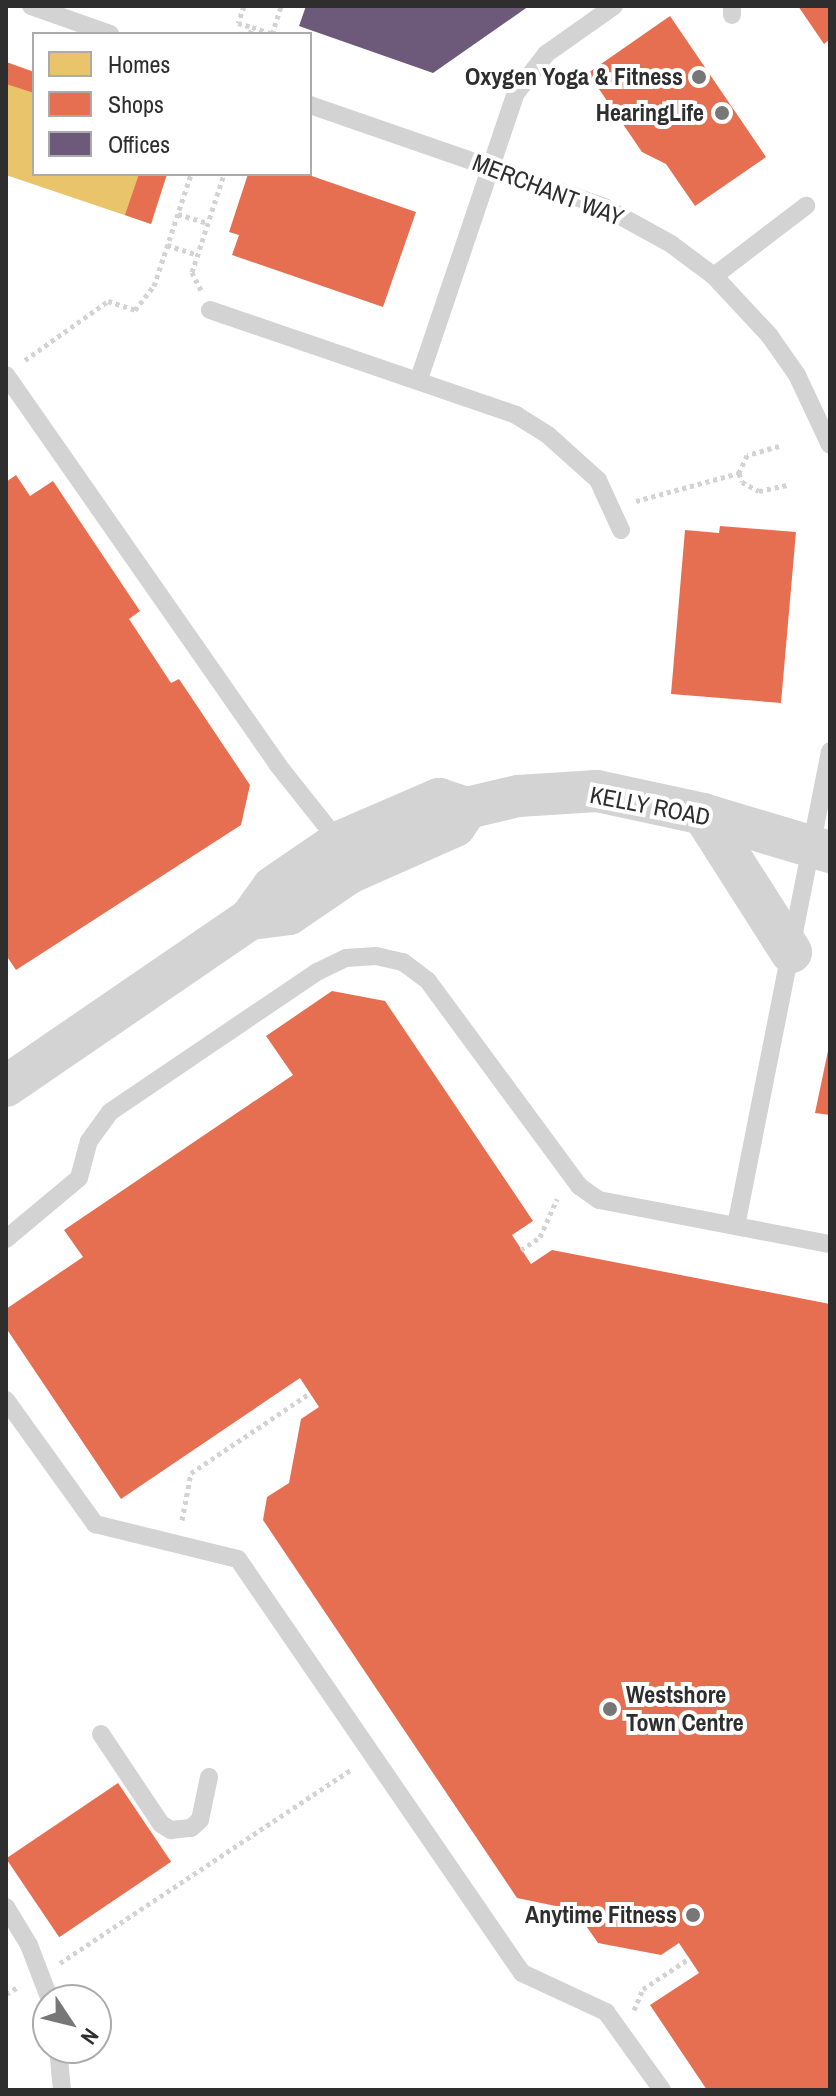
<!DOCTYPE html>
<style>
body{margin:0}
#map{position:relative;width:836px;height:2096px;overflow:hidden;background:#fff;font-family:"Archivo Narrow",sans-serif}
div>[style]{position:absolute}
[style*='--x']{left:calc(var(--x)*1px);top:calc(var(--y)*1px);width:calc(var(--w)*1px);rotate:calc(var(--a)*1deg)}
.homes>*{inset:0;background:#e9c46a}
.shops>*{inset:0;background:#e76f51;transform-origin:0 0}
.offices>*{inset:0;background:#6d597a}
.path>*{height:5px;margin-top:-2.5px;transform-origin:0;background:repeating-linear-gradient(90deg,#d3d3d3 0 4px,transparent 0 8px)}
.service>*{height:18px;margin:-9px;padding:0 9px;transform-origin:9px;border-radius:9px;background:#d3d3d3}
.tertiary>*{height:42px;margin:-21px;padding:0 21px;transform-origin:21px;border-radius:21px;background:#d3d3d3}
.dots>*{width:22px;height:22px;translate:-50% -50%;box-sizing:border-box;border:4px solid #fff;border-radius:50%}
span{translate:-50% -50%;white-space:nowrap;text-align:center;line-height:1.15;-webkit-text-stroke:8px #fff;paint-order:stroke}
.poi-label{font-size:24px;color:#2e2e2e;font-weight:700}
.right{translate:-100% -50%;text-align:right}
.left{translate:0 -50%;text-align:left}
.street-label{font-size:24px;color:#2e2e2e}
.frame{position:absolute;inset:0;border:8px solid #2e2e2e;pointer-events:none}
.legend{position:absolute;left:32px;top:32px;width:280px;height:144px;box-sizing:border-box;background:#fff;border:2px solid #ababab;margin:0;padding:10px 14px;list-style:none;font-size:24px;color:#2e2e2e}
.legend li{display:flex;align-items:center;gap:16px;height:40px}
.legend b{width:40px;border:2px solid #ababab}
.north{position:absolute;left:32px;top:1984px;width:80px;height:80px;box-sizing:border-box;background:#fff;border:2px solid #ababab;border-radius:50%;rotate:125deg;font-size:22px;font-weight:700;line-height:32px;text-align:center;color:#2e2e2e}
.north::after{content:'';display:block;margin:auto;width:28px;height:36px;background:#777;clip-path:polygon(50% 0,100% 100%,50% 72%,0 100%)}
</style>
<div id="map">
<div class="homes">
<i style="clip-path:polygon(6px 62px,34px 72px,34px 174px,167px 174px,151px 224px,6px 175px)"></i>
</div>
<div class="shops">
<i style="clip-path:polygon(798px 6px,830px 6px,830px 39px,824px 44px)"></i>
<i style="clip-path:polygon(670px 16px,766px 157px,695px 206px,666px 164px,642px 152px,588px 73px)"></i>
<i style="clip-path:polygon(6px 62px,34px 72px,34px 93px,6px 84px)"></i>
<i style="clip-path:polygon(139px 174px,167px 174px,151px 224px,125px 215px)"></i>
<i style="clip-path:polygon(248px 174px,306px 174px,416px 212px,383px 307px,232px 255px,239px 235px,229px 232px)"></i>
<i style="clip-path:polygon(16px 475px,30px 496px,53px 481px,140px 611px,129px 619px,171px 683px,179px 679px,250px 785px,241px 825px,16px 970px,6px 955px,6px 482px)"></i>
<i style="clip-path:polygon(720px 526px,796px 532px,781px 703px,671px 694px,685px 530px,719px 533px)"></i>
<i style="clip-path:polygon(332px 991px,385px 1001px,533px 1221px,512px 1235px,531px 1264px,552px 1250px,830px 1304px,830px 2090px,707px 2090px,650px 2005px,699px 1973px,679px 1943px,661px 1955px,598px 1943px,575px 1910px,517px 1898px,263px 1520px,267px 1497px,289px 1483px,301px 1419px,319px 1407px,300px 1378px,121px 1499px,6px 1328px,6px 1309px,83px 1257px,64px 1230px,293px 1075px,266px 1036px)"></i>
<i style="clip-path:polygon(829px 1046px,830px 1046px,830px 1115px,815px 1113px)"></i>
<i style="left:118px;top:1783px;width:95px;height:135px;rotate:56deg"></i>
</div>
<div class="offices">
<i style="clip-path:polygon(306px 6px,529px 6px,433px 73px,299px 26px)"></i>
</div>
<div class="path">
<i style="--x:244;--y:6;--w:18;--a:109"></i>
<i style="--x:238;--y:23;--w:15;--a:16"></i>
<i style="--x:250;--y:34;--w:7;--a:-74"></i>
<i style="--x:252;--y:27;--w:21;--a:19"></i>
<i style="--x:272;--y:34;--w:29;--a:-72"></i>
<i style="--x:178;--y:214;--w:31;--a:17"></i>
<i style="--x:167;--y:245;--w:32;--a:18"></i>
<i style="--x:201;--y:290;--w:20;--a:-117"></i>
<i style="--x:192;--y:272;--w:103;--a:-71.9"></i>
<i style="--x:25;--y:360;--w:102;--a:-35.4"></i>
<i style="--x:108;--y:301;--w:28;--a:18"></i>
<i style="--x:135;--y:310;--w:31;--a:-52"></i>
<i style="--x:154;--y:286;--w:118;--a:-71.7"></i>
<i style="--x:779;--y:446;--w:33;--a:164"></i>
<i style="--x:747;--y:455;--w:20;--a:114"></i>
<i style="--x:739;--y:473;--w:9;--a:72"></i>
<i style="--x:742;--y:482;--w:19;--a:28"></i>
<i style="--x:759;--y:491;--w:29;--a:-12"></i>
<i style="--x:636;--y:501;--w:107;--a:-15.2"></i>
<i style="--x:521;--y:1250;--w:23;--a:-34"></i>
<i style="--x:540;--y:1237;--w:42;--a:-65.9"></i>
<i style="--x:182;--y:1520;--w:48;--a:-79.2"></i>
<i style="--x:191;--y:1473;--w:143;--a:-33.9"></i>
<i style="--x:60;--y:1963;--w:351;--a:-33.6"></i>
<i style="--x:6;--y:1994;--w:16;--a:-30"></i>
<i style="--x:634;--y:2010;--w:23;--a:-67"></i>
<i style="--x:643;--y:1989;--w:56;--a:-33.4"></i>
</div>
<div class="service">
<i style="--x:31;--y:6;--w:84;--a:19.5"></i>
<i style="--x:732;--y:15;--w:9;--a:-90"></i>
<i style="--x:310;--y:105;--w:311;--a:19.1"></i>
<i style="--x:604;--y:207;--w:77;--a:28.9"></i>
<i style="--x:671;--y:244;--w:54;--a:36.7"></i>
<i style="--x:714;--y:276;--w:81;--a:47"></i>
<i style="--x:769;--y:335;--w:49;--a:55"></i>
<i style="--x:797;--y:375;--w:77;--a:64.8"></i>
<i style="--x:714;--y:276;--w:116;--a:-37.3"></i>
<i style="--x:210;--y:310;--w:324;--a:18.9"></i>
<i style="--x:516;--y:415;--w:39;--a:32"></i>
<i style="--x:549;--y:436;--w:66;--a:41.9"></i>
<i style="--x:598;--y:480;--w:55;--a:65.3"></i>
<i style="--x:6;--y:375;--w:474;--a:55.1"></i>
<i style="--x:277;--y:764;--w:100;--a:51.5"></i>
<i style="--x:419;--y:379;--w:302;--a:-71.3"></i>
<i style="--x:516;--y:93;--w:49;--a:-52.4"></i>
<i style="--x:546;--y:54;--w:83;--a:-35.2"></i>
<i style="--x:736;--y:1226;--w:484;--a:-78.8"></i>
<i style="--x:6;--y:1239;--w:95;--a:-39.9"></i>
<i style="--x:79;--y:1178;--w:38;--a:-75"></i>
<i style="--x:89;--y:1141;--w:36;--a:-54"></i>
<i style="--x:110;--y:1112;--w:250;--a:-34.1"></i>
<i style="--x:317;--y:972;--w:32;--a:-26"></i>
<i style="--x:346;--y:958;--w:30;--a:-4"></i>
<i style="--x:376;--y:956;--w:28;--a:13"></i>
<i style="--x:403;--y:962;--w:31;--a:37"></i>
<i style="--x:428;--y:981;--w:255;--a:53.6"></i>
<i style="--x:579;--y:1186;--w:24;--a:35"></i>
<i style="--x:599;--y:1200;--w:235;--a:10.8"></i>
<i style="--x:6;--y:1400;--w:153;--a:54.3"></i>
<i style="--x:95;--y:1524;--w:147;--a:13.8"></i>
<i style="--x:238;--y:1559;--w:502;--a:55.55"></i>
<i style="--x:522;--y:1973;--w:93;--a:24.9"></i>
<i style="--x:606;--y:2012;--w:96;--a:54.3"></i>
<i style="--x:101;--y:1734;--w:108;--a:56.3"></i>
<i style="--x:161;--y:1824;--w:12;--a:31"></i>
<i style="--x:171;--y:1830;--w:20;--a:-6"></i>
<i style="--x:191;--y:1828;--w:12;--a:-42"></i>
<i style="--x:200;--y:1820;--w:44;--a:-78.2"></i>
<i style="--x:6;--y:1907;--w:44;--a:58.8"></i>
<i style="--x:29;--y:1945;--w:59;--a:69.1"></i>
<i style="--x:58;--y:2048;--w:42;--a:84.6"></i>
</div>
<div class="tertiary">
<i style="--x:703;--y:814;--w:164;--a:57.5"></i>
<i style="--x:250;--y:919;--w:39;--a:-7"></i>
<i style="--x:289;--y:914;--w:73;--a:-34.3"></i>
<i style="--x:349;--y:873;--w:116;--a:-23.9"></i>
<i style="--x:455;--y:826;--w:22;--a:-56"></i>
<i style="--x:6;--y:1086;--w:296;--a:-34.4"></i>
<i style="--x:250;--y:919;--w:39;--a:-54"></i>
<i style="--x:273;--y:887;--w:80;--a:-34.3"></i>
<i style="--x:339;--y:842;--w:109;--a:-23.3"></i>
<i style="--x:439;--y:799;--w:29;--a:18"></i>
<i style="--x:467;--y:808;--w:52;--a:-13.2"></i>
<i style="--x:518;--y:796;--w:79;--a:-3.6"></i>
<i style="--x:597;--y:791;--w:108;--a:12.2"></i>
<i style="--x:703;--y:814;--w:133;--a:16.7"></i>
</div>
<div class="dots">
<i style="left:699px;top:77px;background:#777"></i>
<i style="left:722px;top:113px;background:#777"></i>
<i style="left:610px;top:1709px;background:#777"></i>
<i style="left:693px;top:1915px;background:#777"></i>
</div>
<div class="poi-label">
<span class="right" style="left:683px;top:77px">Oxygen Yoga &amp; Fitness</span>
<span class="right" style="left:704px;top:113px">HearingLife</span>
<span class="left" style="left:626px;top:1709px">Westshore<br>Town Centre</span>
<span class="right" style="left:677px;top:1915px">Anytime Fitness</span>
</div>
<div class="street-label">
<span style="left:548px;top:190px;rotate:21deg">MERCHANT WAY</span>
<span style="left:650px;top:806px;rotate:11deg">KELLY ROAD</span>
</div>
<div class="frame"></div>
<ul class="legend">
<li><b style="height:22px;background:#e9c46a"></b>Homes</li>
<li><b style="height:22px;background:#e76f51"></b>Shops</li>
<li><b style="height:22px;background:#6d597a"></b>Offices</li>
</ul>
<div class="north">N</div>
</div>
